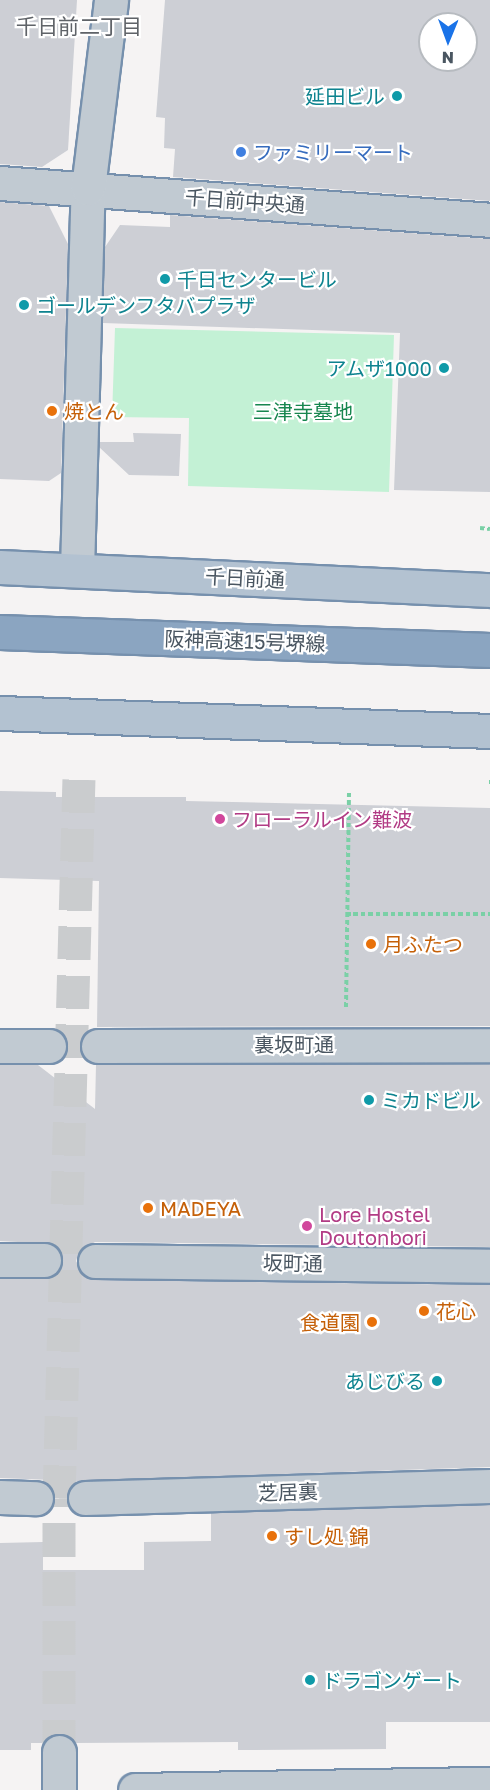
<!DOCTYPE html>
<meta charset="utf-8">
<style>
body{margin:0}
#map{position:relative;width:490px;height:1790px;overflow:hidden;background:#f5f3f3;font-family:"Golos Text","Noto Sans JP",sans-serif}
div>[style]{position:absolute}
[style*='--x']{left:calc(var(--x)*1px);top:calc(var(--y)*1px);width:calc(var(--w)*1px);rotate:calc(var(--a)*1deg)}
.green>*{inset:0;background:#c3f1d5}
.building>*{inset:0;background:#cdcfd5}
.minor-tunnel>*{height:33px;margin-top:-16.5px;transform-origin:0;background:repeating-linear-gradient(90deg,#caccce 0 33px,transparent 0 49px)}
.path>*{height:4px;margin-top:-2px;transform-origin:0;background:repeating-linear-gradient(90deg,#7ad0a6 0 4.5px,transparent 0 7.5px)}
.roads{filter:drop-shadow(2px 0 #7690ad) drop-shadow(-2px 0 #7690ad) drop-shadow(0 2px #7690ad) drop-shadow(0 -2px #7690ad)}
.minor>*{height:33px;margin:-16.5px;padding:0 16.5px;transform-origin:16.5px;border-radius:16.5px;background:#c1cad2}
.major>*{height:33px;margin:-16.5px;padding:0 16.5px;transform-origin:16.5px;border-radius:16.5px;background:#b3c2d1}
.highway>*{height:33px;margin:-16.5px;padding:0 16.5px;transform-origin:16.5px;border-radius:16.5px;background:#8ba5c1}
.dots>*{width:16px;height:16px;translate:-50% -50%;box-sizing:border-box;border:3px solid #fff;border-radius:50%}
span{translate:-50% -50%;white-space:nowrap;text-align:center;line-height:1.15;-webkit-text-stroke:4.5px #fff;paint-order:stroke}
.culture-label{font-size:20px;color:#0d838f}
.right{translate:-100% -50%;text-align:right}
.left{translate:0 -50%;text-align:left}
.shop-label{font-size:20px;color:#366cbe}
.street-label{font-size:20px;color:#4a5661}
.food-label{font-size:20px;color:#c56008}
.park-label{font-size:20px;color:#17864f}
.hotel-label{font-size:20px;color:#b23c85}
.neighbourhood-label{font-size:21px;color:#5f6368}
.north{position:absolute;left:418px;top:12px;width:60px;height:60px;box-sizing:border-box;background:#fff;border:2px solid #b7bbc0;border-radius:50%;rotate:181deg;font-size:16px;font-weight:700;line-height:24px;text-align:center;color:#4a5661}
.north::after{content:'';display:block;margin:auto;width:21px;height:27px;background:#1a73e8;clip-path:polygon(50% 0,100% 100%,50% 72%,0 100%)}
</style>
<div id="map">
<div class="green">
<i style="clip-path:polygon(115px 328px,394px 335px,389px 492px,188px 486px,189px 418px,112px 417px)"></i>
</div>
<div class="building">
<i style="clip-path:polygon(0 0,77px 0,68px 150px,42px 167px,0 164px)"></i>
<i style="clip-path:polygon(evenodd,165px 0,490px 0,490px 201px,173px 177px,175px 149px,164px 148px,165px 118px,156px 117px,165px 0,430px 24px,466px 24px,466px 60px,430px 60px,430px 24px)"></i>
<i style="clip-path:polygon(0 202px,49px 206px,68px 244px,61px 473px,49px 481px,0 479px)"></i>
<i style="clip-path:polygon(170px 215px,490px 239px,490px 492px,394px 490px,400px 333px,103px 323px,105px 247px,120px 225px,170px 227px)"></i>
<i style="clip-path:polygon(133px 433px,181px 434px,179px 476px,129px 475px,99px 447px,99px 442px,134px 442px)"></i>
<i style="clip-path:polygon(0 791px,56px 792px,56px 797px,186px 797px,186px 801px,490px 808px,490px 1026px,97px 1027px,99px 881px,0 878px)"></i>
<i style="clip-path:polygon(96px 1064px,490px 1064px,490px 1247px,95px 1242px,79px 1251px,76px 1261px,85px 1277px,95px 1280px,490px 1285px,490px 1467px,78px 1481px,0 1478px,0 1279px,53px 1276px,63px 1261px,53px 1244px,0 1241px,0 1065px,38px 1065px,95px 1109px)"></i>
<i style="clip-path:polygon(490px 1505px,490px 1722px,386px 1722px,386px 1749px,238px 1750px,238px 1742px,75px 1743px,58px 1733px,42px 1743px,31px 1743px,31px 1750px,0 1750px,0 1543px,43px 1542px,43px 1570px,144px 1570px,144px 1542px,211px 1541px,211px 1513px)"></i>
</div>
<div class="minor-tunnel">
<i style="--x:59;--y:1752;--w:254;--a:-90"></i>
<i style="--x:59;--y:1498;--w:719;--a:-88.41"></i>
</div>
<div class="path">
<i style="--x:480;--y:528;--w:10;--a:6"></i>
<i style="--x:489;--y:782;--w:1;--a:0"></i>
<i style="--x:346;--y:914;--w:144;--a:0"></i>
<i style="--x:346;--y:1007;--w:216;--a:-89.2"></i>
</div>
<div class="roads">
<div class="minor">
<i style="--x:0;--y:183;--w:491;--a:4.3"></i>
<i style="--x:77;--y:570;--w:382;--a:-88.4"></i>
<i style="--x:88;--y:188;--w:189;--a:-83"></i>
<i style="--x:0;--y:1046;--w:49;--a:0"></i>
<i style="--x:98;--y:1046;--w:392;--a:-0.1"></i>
<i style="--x:0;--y:1260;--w:44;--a:0"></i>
<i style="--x:95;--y:1261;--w:395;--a:0.7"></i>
<i style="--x:0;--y:1497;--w:36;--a:2"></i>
<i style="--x:85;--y:1498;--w:405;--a:-1.7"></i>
<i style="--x:59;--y:1790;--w:38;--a:-90"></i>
<i style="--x:135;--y:1790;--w:355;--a:-1"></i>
</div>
<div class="major">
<i style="--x:0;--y:567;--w:491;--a:2.7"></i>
<i style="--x:0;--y:713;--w:490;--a:2.1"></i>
</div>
<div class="highway">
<i style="--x:0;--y:632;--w:490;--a:2.1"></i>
</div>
</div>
<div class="dots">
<i style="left:397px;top:96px;background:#0f9aa8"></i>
<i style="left:241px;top:152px;background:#3f7fe0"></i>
<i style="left:165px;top:279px;background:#0f9aa8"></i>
<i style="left:24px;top:305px;background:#0f9aa8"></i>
<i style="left:444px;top:368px;background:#0f9aa8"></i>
<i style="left:52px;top:411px;background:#e8710a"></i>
<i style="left:220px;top:819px;background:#d1479c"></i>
<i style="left:371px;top:944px;background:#e8710a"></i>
<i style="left:369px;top:1100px;background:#0f9aa8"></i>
<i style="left:148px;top:1208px;background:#e8710a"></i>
<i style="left:307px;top:1226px;background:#d1479c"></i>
<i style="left:424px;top:1311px;background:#e8710a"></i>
<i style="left:372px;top:1322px;background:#e8710a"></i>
<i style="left:437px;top:1381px;background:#0f9aa8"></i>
<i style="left:272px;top:1536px;background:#e8710a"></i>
<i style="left:310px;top:1680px;background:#0f9aa8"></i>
</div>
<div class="culture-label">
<span class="right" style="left:385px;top:96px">延田ビル</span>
<span class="left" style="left:177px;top:279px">千日センタービル</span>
<span class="left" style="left:36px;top:305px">ゴールデンフタバプラザ</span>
<span class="right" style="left:432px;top:368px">アムザ1000</span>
<span class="left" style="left:381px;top:1100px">ミカドビル</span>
<span class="right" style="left:425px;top:1381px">あじびる</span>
<span class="left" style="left:322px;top:1680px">ドラゴンゲート</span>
</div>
<div class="shop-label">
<span class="left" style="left:253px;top:152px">ファミリーマート</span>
</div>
<div class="street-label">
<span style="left:245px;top:201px;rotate:4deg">千日前中央通</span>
<span style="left:245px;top:578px;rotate:3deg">千日前通</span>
<span style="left:245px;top:641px;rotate:2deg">阪神高速15号堺線</span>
<span style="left:294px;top:1044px">裏坂町通</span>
<span style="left:293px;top:1263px;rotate:1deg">坂町通</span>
<span style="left:288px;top:1492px;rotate:-2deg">芝居裏</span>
</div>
<div class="food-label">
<span class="left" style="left:64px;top:411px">焼とん</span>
<span class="left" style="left:383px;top:944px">月ふたつ</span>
<span class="left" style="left:160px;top:1208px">MADEYA</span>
<span class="left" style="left:436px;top:1311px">花心</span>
<span class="right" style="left:360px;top:1322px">食道園</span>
<span class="left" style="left:284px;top:1536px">すし処 錦</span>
</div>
<div class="park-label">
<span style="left:303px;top:411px">三津寺墓地</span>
</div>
<div class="hotel-label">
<span class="left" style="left:232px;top:819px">フローラルイン難波</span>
<span class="left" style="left:319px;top:1226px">Lore Hostel<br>Doutonbori</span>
</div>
<div class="neighbourhood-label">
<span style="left:79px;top:26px">千日前二丁目</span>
</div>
<div class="north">N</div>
</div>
